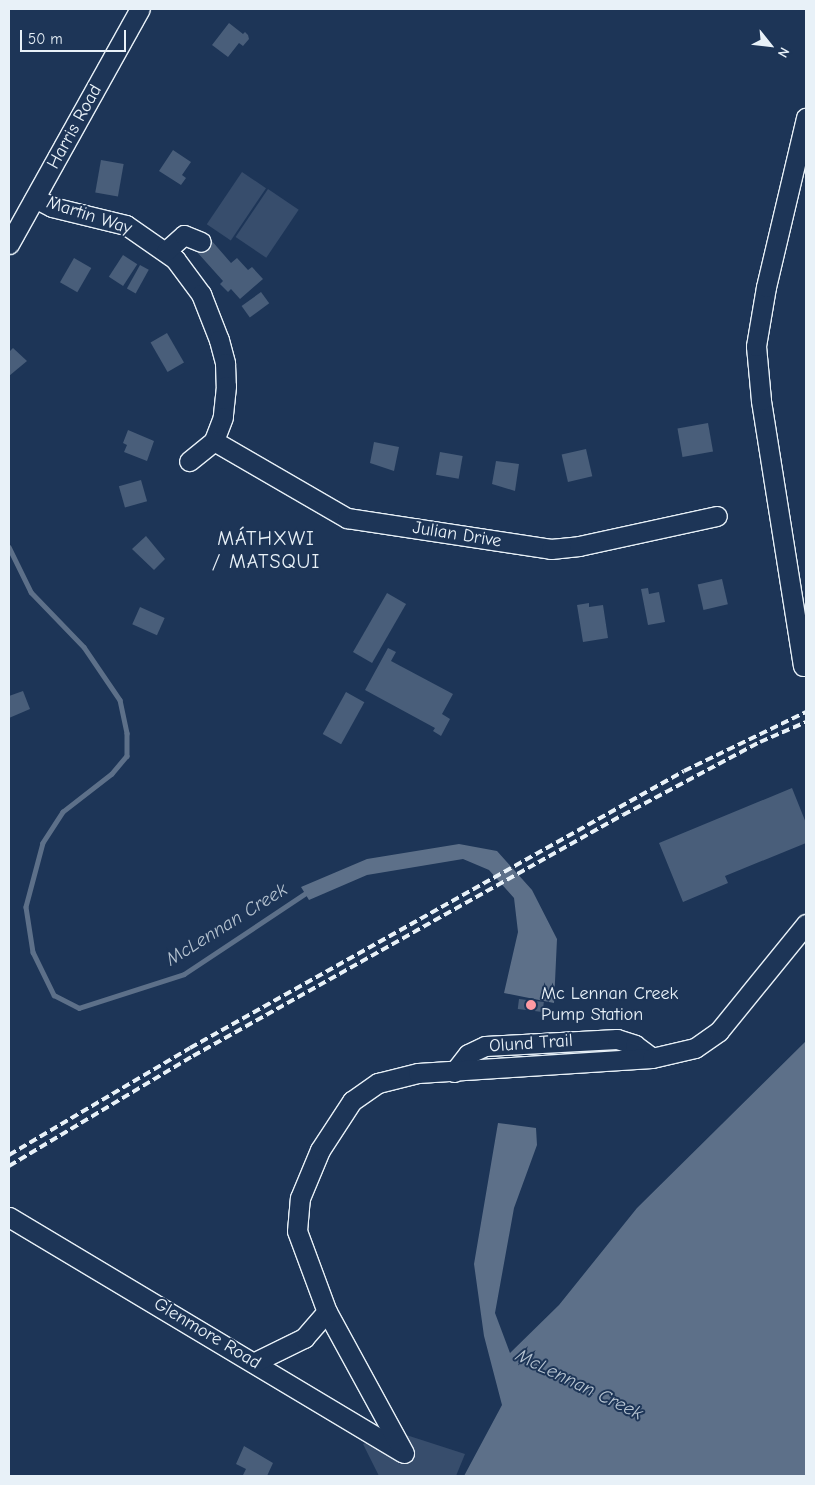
<!DOCTYPE html>
<meta charset="utf-8">
<style>
body{margin:0}
#map{position:relative;width:815px;height:1485px;overflow:hidden;background:#1d3557;font-family:"Comic Neue",sans-serif}
div>[style]{position:absolute}
[style*='--x']{left:calc(var(--x)*1px);top:calc(var(--y)*1px);width:calc(var(--w)*1px);rotate:calc(var(--a)*1deg)}
.green>*{inset:0;background:#374d6c;transform-origin:0 0}
.water>*{inset:0;background:#5d7089}
.stream>*{height:4.5px;margin:-2.25px;padding:0 2.25px;transform-origin:2.25px;border-radius:2.25px;background:#5d7089}
.building>*{inset:0;background:#495e7a;transform-origin:0 0}
.roads{filter:drop-shadow(1px 0 #e8f1f8) drop-shadow(-1px 0 #e8f1f8) drop-shadow(0 1px #e8f1f8) drop-shadow(0 -1px #e8f1f8)}
.minor>*{height:19px;margin:-9.5px;padding:0 9.5px;transform-origin:9.5px;border-radius:9.5px;background:#1d3557}
.rail>*{height:4px;margin-top:-2px;transform-origin:0;background:repeating-linear-gradient(90deg,#e8f1f8 0 8px,transparent 0 12px)}
.dots>*{width:14px;height:14px;translate:-50% -50%;box-sizing:border-box;border:2px solid #1d3557;border-radius:50%}
span{translate:-50% -50%;white-space:nowrap;text-align:center;line-height:1.15;-webkit-text-stroke:4px #1d3557;paint-order:stroke}
.street-label{font-size:18px;color:#e8f1f8}
.poi-label{font-size:18px;color:#e8f1f8}
.left{translate:0 -50%;text-align:left}
.water-label{font-size:19px;color:#b7c4d1;font-style:italic}
.quarter-label{font-size:20px;color:#e8f1f8;letter-spacing:1px}
.frame{position:absolute;inset:0;border:10px solid #e8f1f8;pointer-events:none}
.north{position:absolute;left:745px;top:20px;width:50px;height:50px;-webkit-text-stroke:4px #1d3557;paint-order:stroke;rotate:119deg;font-size:14px;font-weight:700;line-height:20px;text-align:center;color:#e8f1f8}
.north::after{content:'';display:block;margin:auto;width:18px;height:22px;background:#e8f1f8;clip-path:polygon(50% 0,100% 100%,50% 72%,0 100%)}
.scale{position:absolute;left:20px;top:30px;width:106px;height:22px;box-sizing:border-box;border:2px solid #e8f1f8;border-top:0;padding-left:6px;font-size:15px;line-height:18px;white-space:nowrap;color:#e8f1f8;-webkit-text-stroke:4px #1d3557;paint-order:stroke}
</style>
<div id="map">
<div class="green">
<i style="left:242px;top:172px;width:29px;height:63px;rotate:34deg"></i>
<i style="left:268px;top:189px;width:37px;height:58px;rotate:34deg"></i>
<i style="clip-path:polygon(397px 1432px,465px 1454px,456px 1476px,379px 1476px,363px 1444px)"></i>
</div>
<div class="water">
<i style="clip-path:polygon(459px 844px,497px 851px,532px 890px,557px 939px,554px 1003px,504px 993px,518px 932px,514px 898px,489px 870px,463px 859px,367px 875px,309px 900px,301px 887px,367px 859px)"></i>
<i style="clip-path:polygon(806px 1041px,806px 1476px,464px 1476px,502px 1405px,484px 1336px,474px 1264px,498px 1123px,536px 1128px,537px 1145px,514px 1208px,495px 1313px,510px 1353px,559px 1305px,637px 1208px)"></i>
</div>
<div class="stream">
<i style="--x:9;--y:547;--w:50;--a:63.9"></i>
<i style="--x:31;--y:592;--w:76;--a:46.1"></i>
<i style="--x:84;--y:647;--w:64;--a:55.8"></i>
<i style="--x:120;--y:700;--w:34;--a:78"></i>
<i style="--x:127;--y:733;--w:23;--a:90"></i>
<i style="--x:127;--y:756;--w:23;--a:130"></i>
<i style="--x:112;--y:774;--w:62;--a:142.2"></i>
<i style="--x:63;--y:812;--w:37;--a:123"></i>
<i style="--x:43;--y:843;--w:66;--a:104.9"></i>
<i style="--x:26;--y:907;--w:46;--a:81.2"></i>
<i style="--x:33;--y:952;--w:48;--a:64"></i>
<i style="--x:54;--y:995;--w:28;--a:27"></i>
<i style="--x:79;--y:1008;--w:110;--a:-17.9"></i>
<i style="--x:184;--y:974;--w:150;--a:-33.6"></i>
</div>
<div class="building">
<i style="clip-path:polygon(229px 23px,243px 34px,245px 32px,248px 35px,249px 39px,243px 46px,239px 43px,228px 57px,212px 45px)"></i>
<i style="clip-path:polygon(173px 150px,191px 162px,182px 175px,186px 178px,181px 185px,159px 171px)"></i>
<i style="left:101px;top:160px;width:23px;height:33px;rotate:10deg"></i>
<i style="clip-path:polygon(211px 240px,231px 263px,237px 258px,248px 270px,252px 267px,263px 279px,240px 299px,231px 289px,228px 292px,220px 284px,223px 281px,197px 252px)"></i>
<i style="left:123px;top:255px;width:17px;height:26px;rotate:33deg"></i>
<i style="left:74px;top:258px;width:20px;height:28px;rotate:30deg"></i>
<i style="left:140px;top:265px;width:10px;height:27px;rotate:29deg"></i>
<i style="left:261px;top:292px;width:14px;height:24px;rotate:54deg"></i>
<i style="left:167px;top:333px;width:34px;height:19px;rotate:60deg"></i>
<i style="clip-path:polygon(13px 348px,27px 361px,9px 376px,9px 352px)"></i>
<i style="left:708px;top:423px;width:29px;height:31px;rotate:80deg"></i>
<i style="clip-path:polygon(128px 430px,154px 441px,147px 461px,124px 452px,127px 445px,123px 443px)"></i>
<i style="clip-path:polygon(374px 442px,399px 447px,394px 471px,370px 463px)"></i>
<i style="left:586px;top:449px;width:28px;height:25px;rotate:77deg"></i>
<i style="left:440px;top:452px;width:23px;height:23px;rotate:10deg"></i>
<i style="clip-path:polygon(496px 461px,519px 464px,515px 491px,492px 484px)"></i>
<i style="left:141px;top:480px;width:22px;height:23px;rotate:74deg"></i>
<i style="clip-path:polygon(146px 536px,165px 559px,154px 570px,132px 549px)"></i>
<i style="left:722px;top:579px;width:26px;height:25px;rotate:77deg"></i>
<i style="clip-path:polygon(648px 588px,649px 594px,659px 592px,665px 622px,648px 625px,641px 589px)"></i>
<i style="left:387px;top:593px;width:22px;height:68px;rotate:30deg"></i>
<i style="clip-path:polygon(589px 603px,589px 607px,603px 605px,608px 638px,583px 642px,577px 605px)"></i>
<i style="left:140px;top:607px;width:27px;height:19px;rotate:24deg"></i>
<i style="clip-path:polygon(388px 648px,396px 652px,391px 661px,453px 694px,442px 714px,450px 719px,441px 736px,433px 731px,435px 728px,365px 690px)"></i>
<i style="clip-path:polygon(23px 691px,30px 709px,9px 718px,9px 696px)"></i>
<i style="left:346px;top:692px;width:21px;height:48px;rotate:29deg"></i>
<i style="clip-path:polygon(792px 788px,806px 823px,806px 843px,725px 876px,728px 883px,683px 902px,659px 843px)"></i>
<i style="left:519px;top:999px;width:25px;height:10px;rotate:7deg"></i>
<i style="clip-path:polygon(244px 1446px,273px 1463px,267px 1476px,243px 1475px,246px 1469px,236px 1464px)"></i>
</div>
<div class="roads">
<div class="minor">
<i style="--x:35;--y:198;--w:19;--a:28"></i>
<i style="--x:52;--y:207;--w:76;--a:13.7"></i>
<i style="--x:126;--y:225;--w:60;--a:34.8"></i>
<i style="--x:175;--y:259;--w:44;--a:53.4"></i>
<i style="--x:201;--y:294;--w:49;--a:68.6"></i>
<i style="--x:219;--y:340;--w:24;--a:75"></i>
<i style="--x:225;--y:363;--w:23;--a:88"></i>
<i style="--x:226;--y:386;--w:31;--a:96"></i>
<i style="--x:223;--y:417;--w:26;--a:111"></i>
<i style="--x:214;--y:441;--w:32;--a:141"></i>
<i style="--x:9;--y:244;--w:269;--a:-60.9"></i>
<i style="--x:166;--y:251;--w:24;--a:-42"></i>
<i style="--x:184;--y:235;--w:18;--a:22"></i>
<i style="--x:214;--y:441;--w:154;--a:30.1"></i>
<i style="--x:347;--y:518;--w:206;--a:8.6"></i>
<i style="--x:551;--y:549;--w:28;--a:-6"></i>
<i style="--x:579;--y:546;--w:141;--a:-12.3"></i>
<i style="--x:803;--y:666;--w:269;--a:-99"></i>
<i style="--x:761;--y:400;--w:54;--a:-95.3"></i>
<i style="--x:756;--y:346;--w:60;--a:-80.4"></i>
<i style="--x:766;--y:287;--w:174;--a:-76.7"></i>
<i style="--x:454;--y:1072;--w:23;--a:-52"></i>
<i style="--x:468;--y:1054;--w:19;--a:-25"></i>
<i style="--x:485;--y:1046;--w:132;--a:-3"></i>
<i style="--x:617;--y:1039;--w:19;--a:18"></i>
<i style="--x:635;--y:1045;--w:21;--a:37"></i>
<i style="--x:9;--y:1217;--w:458;--a:30.9"></i>
<i style="--x:255;--y:1362;--w:55;--a:-26.1"></i>
<i style="--x:304;--y:1338;--w:35;--a:-49"></i>
<i style="--x:404;--y:1453;--w:161;--a:-118.6"></i>
<i style="--x:327;--y:1312;--w:86;--a:-110.3"></i>
<i style="--x:297;--y:1231;--w:33;--a:-85"></i>
<i style="--x:300;--y:1198;--w:52;--a:-67.4"></i>
<i style="--x:320;--y:1150;--w:59;--a:-56.9"></i>
<i style="--x:352;--y:1101;--w:32;--a:-35"></i>
<i style="--x:378;--y:1083;--w:41;--a:-14"></i>
<i style="--x:418;--y:1073;--w:234;--a:-3.7"></i>
<i style="--x:652;--y:1058;--w:44;--a:-13.1"></i>
<i style="--x:695;--y:1048;--w:29;--a:-35"></i>
<i style="--x:719;--y:1031;--w:138;--a:-50.9"></i>
</div>
</div>
<div class="rail">
<i style="--x:9;--y:1155;--w:210;--a:-30.6"></i>
<i style="--x:190;--y:1048;--w:566;--a:-29.28"></i>
<i style="--x:684;--y:771;--w:136;--a:-25.8"></i>
<i style="--x:9;--y:1166;--w:214;--a:-30.9"></i>
<i style="--x:193;--y:1056;--w:493;--a:-29.3"></i>
<i style="--x:623;--y:815;--w:155;--a:-28.1"></i>
<i style="--x:760;--y:742;--w:50;--a:-23.5"></i>
</div>
<div class="dots">
<i style="left:531px;top:1005px;background:#ff9aa2"></i>
</div>
<div class="street-label">
<span style="left:75px;top:127px;rotate:-61deg">Harris Road</span>
<span style="left:89px;top:216px;rotate:18deg">Martin Way</span>
<span style="left:457px;top:535px;rotate:9deg">Julian Drive</span>
<span style="left:531px;top:1044px;rotate:-4deg">Olund Trail</span>
<span style="left:207px;top:1334px;rotate:31deg">Glenmore Road</span>
</div>
<div class="poi-label">
<span class="left" style="left:541px;top:1005px">Mc Lennan Creek<br>Pump Station</span>
</div>
<div class="water-label">
<span style="left:227px;top:925px;rotate:-32deg">McLennan Creek</span>
<span style="left:579px;top:1385px;rotate:26deg">McLennan Creek</span>
</div>
<div class="quarter-label">
<span style="left:266px;top:550px">MÁTHXWI<br>/ MATSQUI</span>
</div>
<div class="frame"></div>
<div class="north">N</div>
<div class="scale">50 m</div>
</div>
